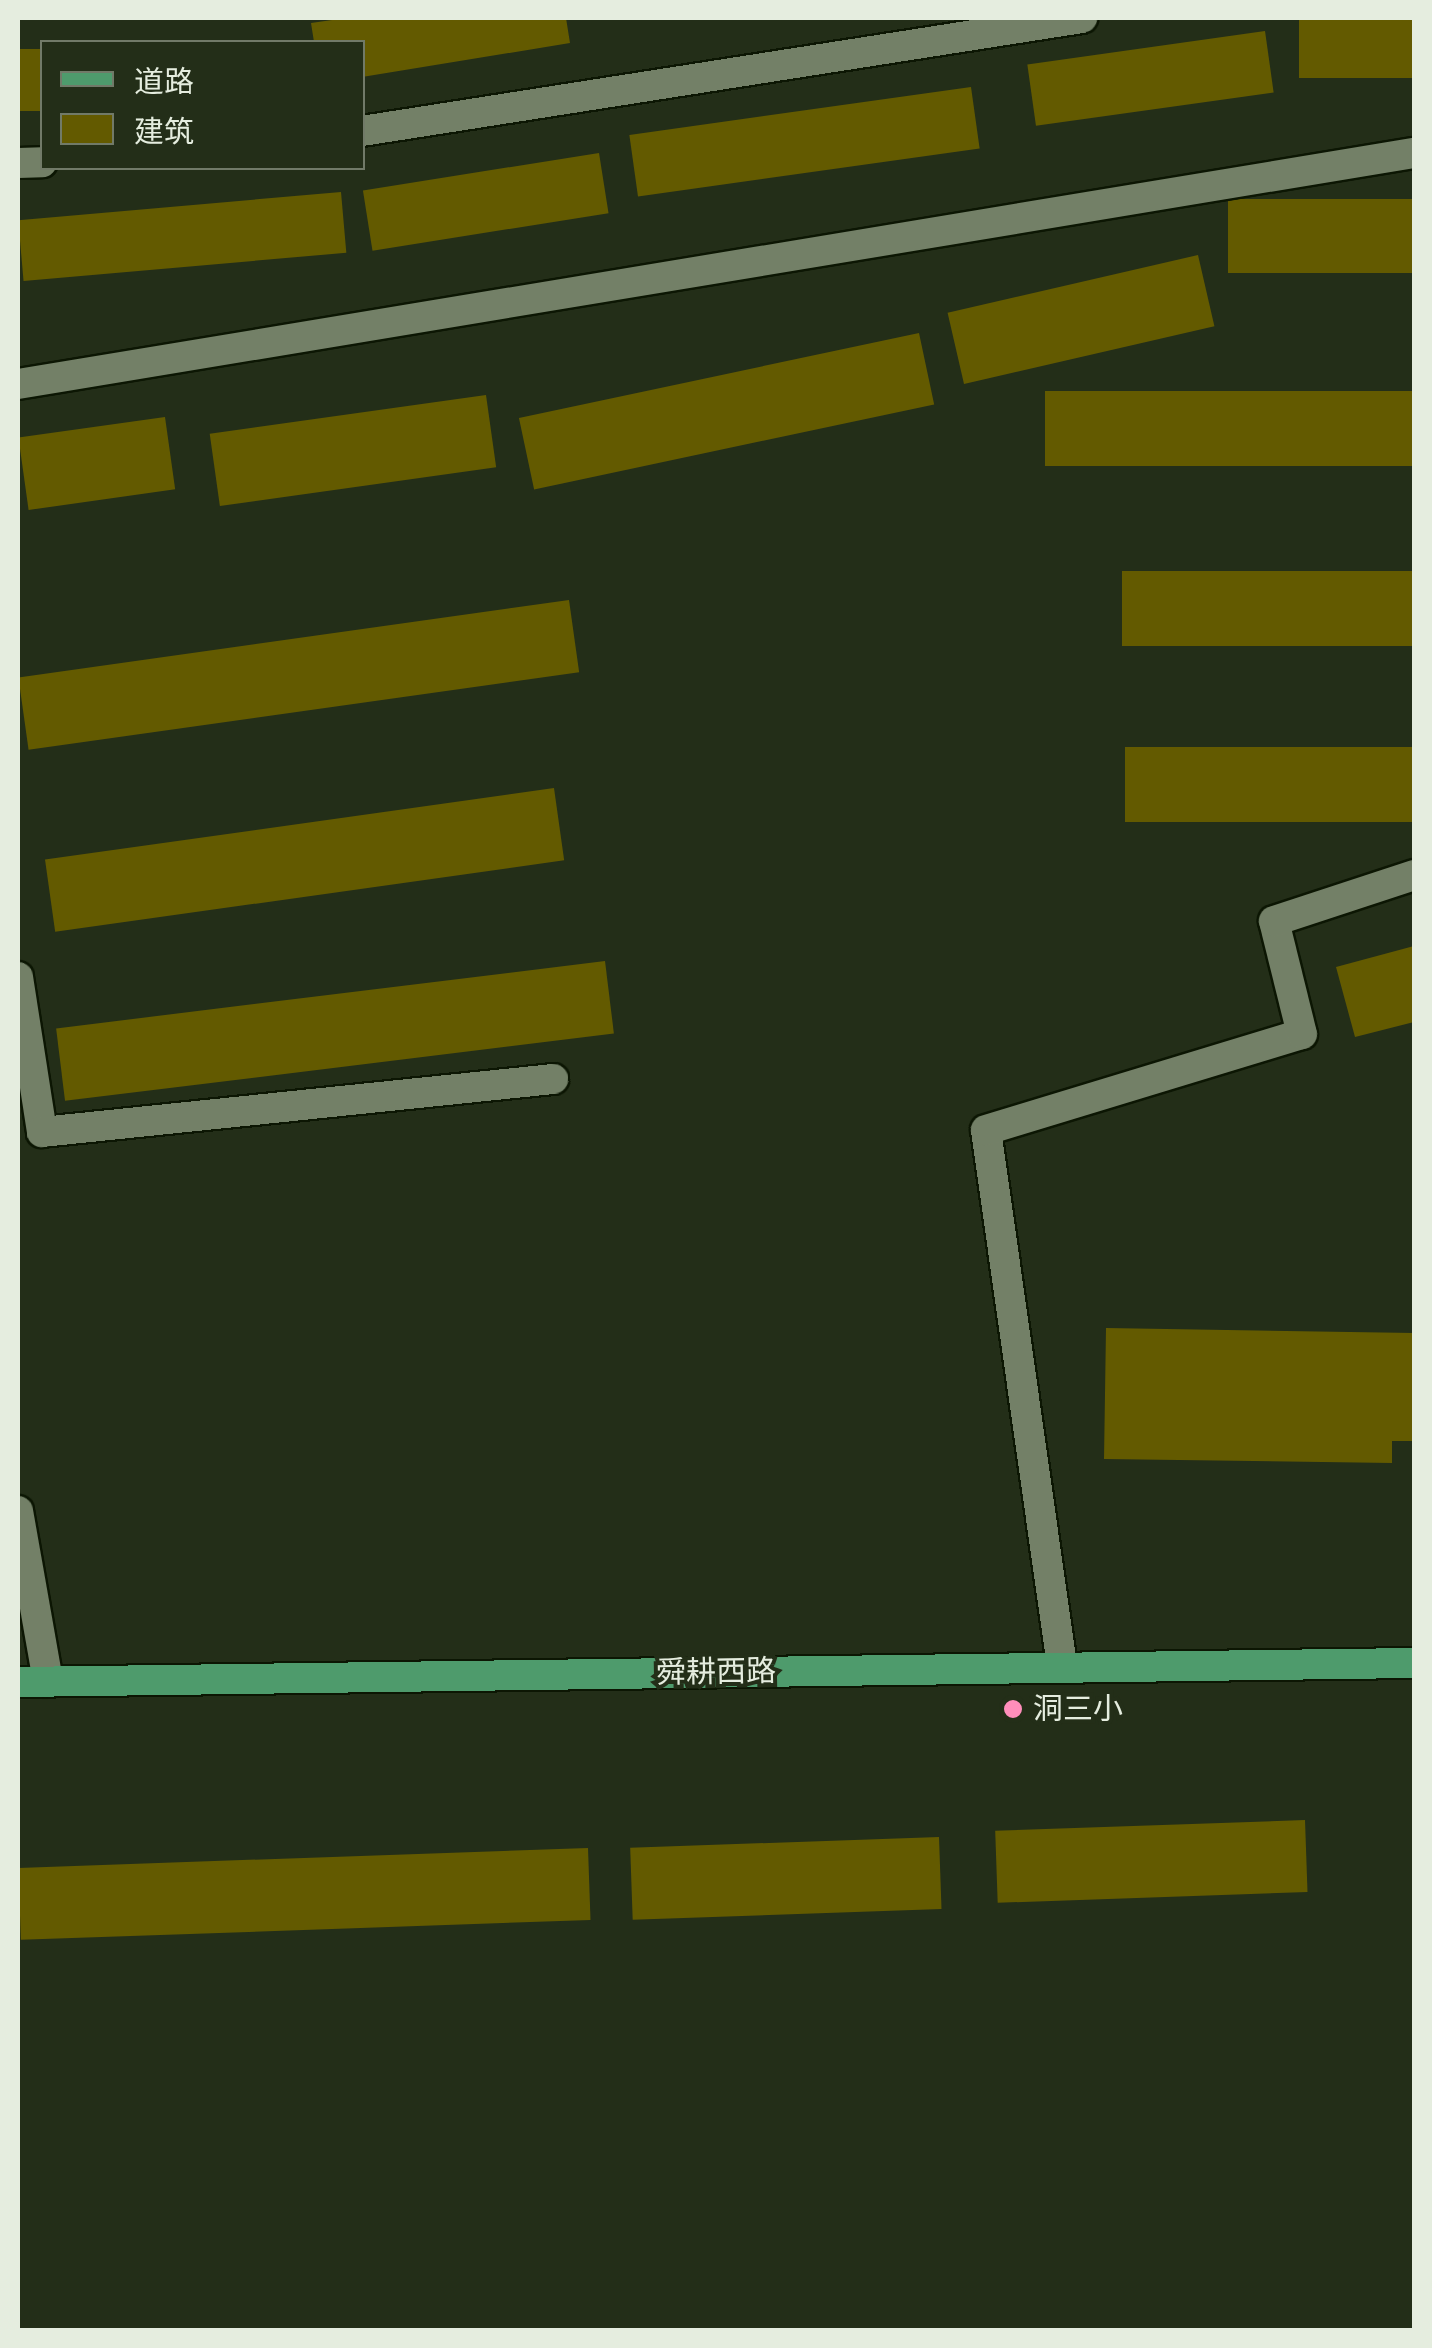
<!DOCTYPE html>
<meta charset="utf-8">
<style>
body{margin:0}
#map{position:relative;width:1432px;height:2348px;overflow:hidden;background:#232e18;font-family:"Fira Sans Condensed","Noto Sans SC",sans-serif}
div>[style]{position:absolute}
[style*='--x']{left:calc(var(--x)*1px);top:calc(var(--y)*1px);width:calc(var(--w)*1px);rotate:calc(var(--a)*1deg)}
.building>*{inset:0;background:#635a00;transform-origin:0 0}
.roads{filter:drop-shadow(2px 0 #0c1603) drop-shadow(-2px 0 #0c1603) drop-shadow(0 2px #0c1603) drop-shadow(0 -2px #0c1603)}
.minor>*{height:30px;margin:-15px;padding:0 15px;transform-origin:15px;border-radius:15px;background:#738067}
.major>*{height:30px;margin:-15px;padding:0 15px;transform-origin:15px;border-radius:15px;background:#4e9b6c}
.dots>*{width:28px;height:28px;translate:-50% -50%;box-sizing:border-box;border:5px solid #232e18;border-radius:50%}
span{translate:-50% -50%;white-space:nowrap;text-align:center;line-height:1.15;-webkit-text-stroke:8px #232e18;paint-order:stroke}
.street-label{font-size:30px;color:#e5eddf}
.poi-label{font-size:30px;color:#e5eddf}
.left{translate:0 -50%;text-align:left}
.frame{position:absolute;inset:0;border:20px solid #e5eddf;pointer-events:none}
.legend{position:absolute;left:40px;top:40px;width:325px;height:130px;box-sizing:border-box;background:#232e18;border:2px solid #717a68;margin:0;padding:12px 18px;list-style:none;font-size:30px;color:#e5eddf}
.legend li{display:flex;align-items:center;gap:20px;height:50px}
.legend b{width:50px;border:2px solid #717a68}
</style>
<div id="map">
<div class="building">
<i style="clip-path:polygon(346px 18px,566px 18px,570px 43px,362px 77px,362px 42px,314px 42px,311px 23px)"></i>
<i style="left:1414px;top:18px;width:60px;height:115px;rotate:90deg"></i>
<i style="left:1265px;top:31px;width:62px;height:240px;rotate:82deg"></i>
<i style="left:42px;top:49px;width:62px;height:24px;rotate:90deg"></i>
<i style="left:971px;top:87px;width:62px;height:345px;rotate:82deg"></i>
<i style="left:599px;top:153px;width:61px;height:239px;rotate:81deg"></i>
<i style="left:341px;top:192px;width:61px;height:324px;rotate:85deg"></i>
<i style="left:1414px;top:199px;width:74px;height:186px;rotate:90deg"></i>
<i style="left:1198px;top:255px;width:73px;height:257px;rotate:77deg"></i>
<i style="left:919px;top:333px;width:73px;height:409px;rotate:78deg"></i>
<i style="left:1414px;top:391px;width:75px;height:369px;rotate:90deg"></i>
<i style="left:486px;top:395px;width:73px;height:279px;rotate:82deg"></i>
<i style="left:165px;top:417px;width:73px;height:148px;rotate:82deg"></i>
<i style="left:1414px;top:571px;width:75px;height:292px;rotate:90deg"></i>
<i style="left:569px;top:600px;width:73px;height:556px;rotate:82deg"></i>
<i style="left:1414px;top:747px;width:75px;height:289px;rotate:90deg"></i>
<i style="left:554px;top:788px;width:73px;height:514px;rotate:82deg"></i>
<i style="clip-path:polygon(1414px 946px,1414px 1022px,1355px 1037px,1336px 967px)"></i>
<i style="left:605px;top:961px;width:73px;height:553px;rotate:83deg"></i>
<i style="clip-path:polygon(1106px 1328px,1414px 1333px,1414px 1441px,1392px 1441px,1392px 1463px,1104px 1459px)"></i>
<i style="left:1305px;top:1820px;width:72px;height:310px;rotate:88deg"></i>
<i style="left:939px;top:1837px;width:72px;height:309px;rotate:88deg"></i>
<i style="left:588px;top:1848px;width:72px;height:570px;rotate:88deg"></i>
</div>
<div class="roads">
<div class="minor">
<i style="--x:362;--y:131;--w:729;--a:-8.92"></i>
<i style="--x:18;--y:163;--w:24;--a:-2"></i>
<i style="--x:18;--y:384;--w:1415;--a:-9.4"></i>
<i style="--x:18;--y:977;--w:157;--a:81.2"></i>
<i style="--x:42;--y:1132;--w:514;--a:-5.92"></i>
<i style="--x:18;--y:1511;--w:173;--a:80"></i>
<i style="--x:1062;--y:1666;--w:541;--a:-98.07"></i>
<i style="--x:986;--y:1130;--w:330;--a:-16.9"></i>
<i style="--x:1302;--y:1034;--w:116;--a:-103.9"></i>
<i style="--x:1274;--y:921;--w:147;--a:-18.2"></i>
</div>
<div class="major">
<i style="--x:18;--y:1682;--w:1396;--a:-0.78"></i>
</div>
</div>
<div class="dots">
<i style="left:1013px;top:1709px;background:#ff8ebb"></i>
</div>
<div class="street-label">
<span style="left:716px;top:1672px;rotate:-1deg">舜耕西路</span>
</div>
<div class="poi-label">
<span class="left" style="left:1033px;top:1709px">洞三小</span>
</div>
<div class="frame"></div>
<ul class="legend">
<li><b style="height:12px;background:#4e9b6c"></b>道路</li>
<li><b style="height:28px;background:#635a00"></b>建筑</li>
</ul>
</div>
